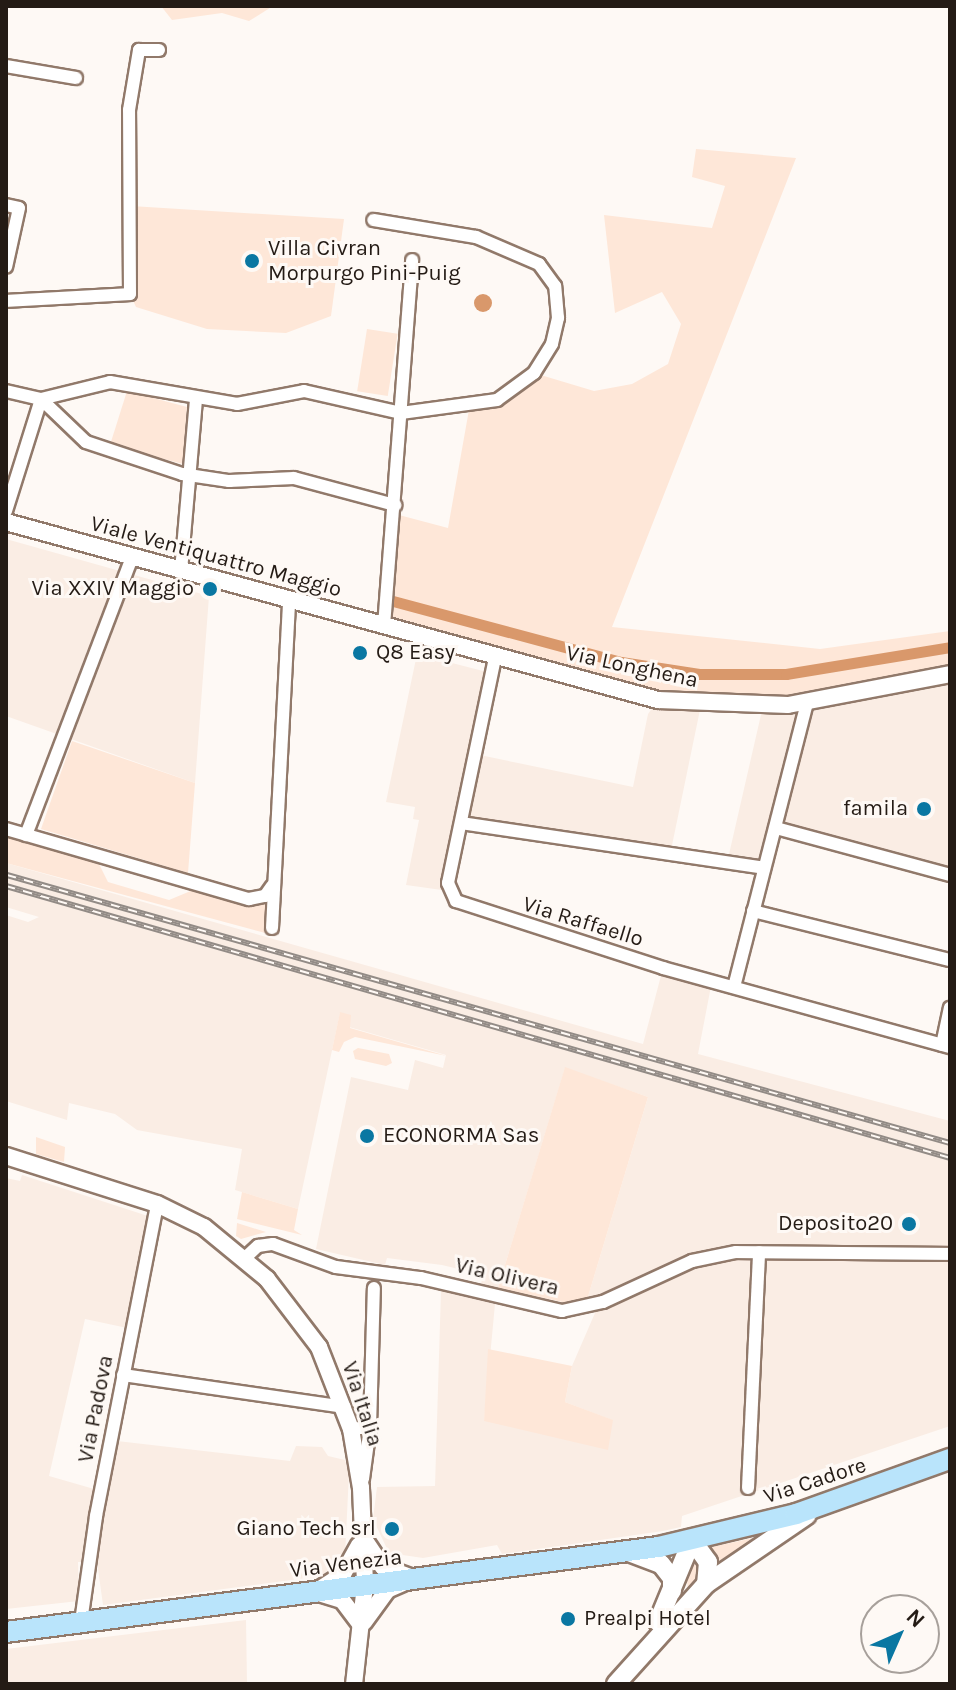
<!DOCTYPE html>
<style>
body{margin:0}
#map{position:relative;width:956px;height:1690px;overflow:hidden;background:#fef9f5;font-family:Karla,sans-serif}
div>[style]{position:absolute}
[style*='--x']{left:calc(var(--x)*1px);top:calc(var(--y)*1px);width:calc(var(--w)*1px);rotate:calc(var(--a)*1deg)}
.built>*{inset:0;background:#faede4}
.green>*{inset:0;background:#fee7d8;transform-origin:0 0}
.water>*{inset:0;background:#d9986b}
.round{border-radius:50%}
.canal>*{height:11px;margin:-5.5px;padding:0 5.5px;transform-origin:5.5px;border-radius:5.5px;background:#d9986b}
.roads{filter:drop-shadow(2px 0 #91796a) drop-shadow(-2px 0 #91796a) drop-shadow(0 2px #91796a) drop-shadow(0 -2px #91796a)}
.minor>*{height:12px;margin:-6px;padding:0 6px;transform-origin:6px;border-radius:6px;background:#fff}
.tertiary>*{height:16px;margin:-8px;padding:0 8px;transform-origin:8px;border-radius:8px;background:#fff}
.secondary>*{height:18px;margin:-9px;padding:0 9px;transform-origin:9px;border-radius:9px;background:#fff}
.primary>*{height:20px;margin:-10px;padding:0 10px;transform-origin:10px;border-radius:10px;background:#b9e4fb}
.rail>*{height:6px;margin-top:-3px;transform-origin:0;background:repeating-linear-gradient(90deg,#fef9f5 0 9px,#928b86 0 18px);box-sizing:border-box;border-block:2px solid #928b86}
.dots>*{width:22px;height:22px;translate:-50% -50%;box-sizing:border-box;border:4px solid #fef9f5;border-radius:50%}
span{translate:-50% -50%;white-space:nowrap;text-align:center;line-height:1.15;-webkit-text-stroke:6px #fef9f5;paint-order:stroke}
.poi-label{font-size:22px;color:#241b15}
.left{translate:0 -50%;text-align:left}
.right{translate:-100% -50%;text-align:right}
.street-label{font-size:22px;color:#241b15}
.frame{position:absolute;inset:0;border:8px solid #241b15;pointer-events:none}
.north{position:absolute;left:860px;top:1594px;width:80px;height:80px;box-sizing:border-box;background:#fef9f5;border:2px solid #a7a09b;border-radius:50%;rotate:45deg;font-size:22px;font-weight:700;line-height:32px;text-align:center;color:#241b15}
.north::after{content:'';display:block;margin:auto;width:28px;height:36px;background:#0a77a2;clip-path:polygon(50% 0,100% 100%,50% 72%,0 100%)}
</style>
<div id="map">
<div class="built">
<i style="clip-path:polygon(6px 539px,209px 596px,195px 783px,6px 716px)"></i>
<i style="clip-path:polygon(417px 654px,487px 672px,475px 754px,633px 787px,648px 714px,658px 700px,701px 705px,670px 855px,461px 823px,449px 891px,406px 885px,419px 820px,413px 819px,415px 807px,386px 802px)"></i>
<i style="clip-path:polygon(950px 674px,950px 875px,777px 828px,764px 868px,727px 863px,763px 706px)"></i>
<i style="clip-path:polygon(6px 863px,643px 1044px,663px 968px,712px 981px,698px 1054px,950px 1121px,950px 1426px,682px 1516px,681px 1527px,663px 1531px,502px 1554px,497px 1545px,423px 1558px,389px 1553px,373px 1519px,377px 1487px,435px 1486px,441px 1291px,495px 1304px,484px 1421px,612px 1420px,565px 1402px,572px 1366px,595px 1313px,587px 1300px,648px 1097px,565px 1068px,498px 1288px,481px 1284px,483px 1275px,442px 1265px,387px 1258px,385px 1265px,316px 1249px,351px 1077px,408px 1090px,415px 1060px,443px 1068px,446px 1055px,349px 1027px,340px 1013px,298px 1209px,235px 1190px,242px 1149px,137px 1130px,115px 1114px,69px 1103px,67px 1120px,6px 1101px,6px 915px,28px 922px,39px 917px,6px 907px)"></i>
<i style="clip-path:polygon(22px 1175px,154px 1218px,132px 1329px,85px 1319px,49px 1476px,101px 1491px,88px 1562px,78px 1562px,79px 1601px,6px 1609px,6px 1178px,20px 1181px)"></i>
<i style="clip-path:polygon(117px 1441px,290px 1461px,296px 1446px,322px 1447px,328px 1456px,345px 1460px,349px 1473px,345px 1556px,321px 1576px,103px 1605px,95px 1547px)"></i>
<i style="clip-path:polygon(246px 1620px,247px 1684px,6px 1684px,6px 1649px)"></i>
</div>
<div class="green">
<i style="clip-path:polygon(161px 6px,273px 6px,249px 21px,222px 13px,172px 20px)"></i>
<i style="clip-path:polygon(696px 149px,796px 158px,612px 627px,820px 649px,950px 631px,950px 674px,827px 700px,701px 705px,384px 626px,385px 603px,393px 596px,399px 515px,448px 528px,470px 404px,497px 400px,534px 373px,594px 391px,632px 384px,668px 364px,681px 324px,662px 292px,615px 313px,604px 215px,712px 228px,725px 186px,692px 177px)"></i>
<i style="clip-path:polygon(131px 206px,344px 219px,331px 316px,286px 333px,207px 329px,136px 307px,130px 294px)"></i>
<i style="left:367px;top:329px;width:31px;height:63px;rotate:9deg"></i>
<i style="clip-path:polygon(127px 391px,187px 407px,183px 464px,110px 445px)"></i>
<i style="clip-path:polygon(72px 741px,195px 783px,188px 873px,41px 829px)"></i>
<i style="clip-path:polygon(6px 836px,98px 862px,108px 882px,169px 900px,193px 890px,255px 906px,269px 902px,269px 934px,6px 863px)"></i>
<i style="clip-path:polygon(340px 1012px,351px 1015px,350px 1028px,447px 1056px,355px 1037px,344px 1042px,339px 1052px,332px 1050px)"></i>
<i style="clip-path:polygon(358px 1048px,389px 1054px,392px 1063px,386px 1066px,355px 1059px,353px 1051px)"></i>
<i style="clip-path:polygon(565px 1067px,648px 1097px,587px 1300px,567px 1303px,498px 1288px)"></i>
<i style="clip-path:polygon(36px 1137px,65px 1147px,64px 1162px,36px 1154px)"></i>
<i style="clip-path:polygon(242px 1192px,298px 1209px,294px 1230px,302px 1235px,237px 1219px)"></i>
<i style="clip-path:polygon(237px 1223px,266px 1232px,241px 1239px,236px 1236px)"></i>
<i style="clip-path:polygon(488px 1349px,572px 1366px,565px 1402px,613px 1420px,608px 1450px,484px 1421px)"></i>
<i style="clip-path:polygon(758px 1537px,757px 1539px,716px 1568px,707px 1548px)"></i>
<i style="clip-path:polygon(694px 1551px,704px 1576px,688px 1593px,686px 1564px)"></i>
</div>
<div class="water">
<i class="round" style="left:474px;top:294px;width:18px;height:18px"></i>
</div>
<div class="canal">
<i style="--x:393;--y:601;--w:236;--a:15"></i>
<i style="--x:621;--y:662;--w:79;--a:8.7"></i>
<i style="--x:699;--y:674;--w:87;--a:0"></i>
<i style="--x:786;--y:674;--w:166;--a:-9.3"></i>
</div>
<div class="roads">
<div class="minor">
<i style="--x:6;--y:66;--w:71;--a:9.7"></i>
<i style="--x:6;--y:205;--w:13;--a:13"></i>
<i style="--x:19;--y:208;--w:60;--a:102.4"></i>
<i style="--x:6;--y:301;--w:124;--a:-3.2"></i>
<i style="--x:130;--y:294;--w:184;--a:-90.3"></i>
<i style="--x:129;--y:110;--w:61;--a:-80.5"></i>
<i style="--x:139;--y:50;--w:20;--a:0"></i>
<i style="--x:6;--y:391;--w:36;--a:13"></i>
<i style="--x:41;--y:399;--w:71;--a:-13.8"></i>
<i style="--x:110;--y:382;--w:129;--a:9.8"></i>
<i style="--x:237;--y:404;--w:68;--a:-11"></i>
<i style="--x:304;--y:391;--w:99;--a:12.8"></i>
<i style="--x:401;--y:413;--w:97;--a:-7.7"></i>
<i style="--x:497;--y:400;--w:46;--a:-36.1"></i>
<i style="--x:534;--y:373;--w:34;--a:-58"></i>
<i style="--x:552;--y:344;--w:27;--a:-77"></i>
<i style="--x:558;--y:318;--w:32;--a:-95"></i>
<i style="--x:555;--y:286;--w:27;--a:-126"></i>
<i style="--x:539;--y:264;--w:69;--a:-156.8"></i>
<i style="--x:476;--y:237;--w:104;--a:-170.6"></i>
<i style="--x:41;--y:399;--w:62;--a:43.7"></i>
<i style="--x:86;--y:442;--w:101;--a:18.4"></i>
<i style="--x:182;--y:474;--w:48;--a:8.5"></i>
<i style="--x:229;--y:481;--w:65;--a:-2.6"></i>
<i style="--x:294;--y:478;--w:105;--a:15"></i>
<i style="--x:6;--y:511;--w:117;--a:-72.6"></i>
<i style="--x:181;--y:571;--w:173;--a:-85"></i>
<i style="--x:384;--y:626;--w:367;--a:-85.6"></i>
<i style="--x:495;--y:658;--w:230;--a:101.8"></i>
<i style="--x:448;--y:883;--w:20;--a:66"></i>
<i style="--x:456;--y:901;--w:218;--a:17.9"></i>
<i style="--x:663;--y:968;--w:298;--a:15.4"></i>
<i style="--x:461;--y:823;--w:306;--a:8.4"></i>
<i style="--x:776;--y:828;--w:180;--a:15.1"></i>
<i style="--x:6;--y:829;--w:253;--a:16.1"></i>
<i style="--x:249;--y:899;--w:16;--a:-11"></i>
<i style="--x:265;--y:896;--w:12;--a:-55"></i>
<i style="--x:26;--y:835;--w:298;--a:-69.1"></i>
<i style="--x:753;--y:911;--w:203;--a:14"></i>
<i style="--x:272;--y:928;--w:328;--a:-87"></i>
<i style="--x:734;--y:987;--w:293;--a:-75.6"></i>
<i style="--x:942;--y:1045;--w:38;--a:-78"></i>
<i style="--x:245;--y:1258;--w:18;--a:-43"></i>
<i style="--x:258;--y:1246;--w:15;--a:-8"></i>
<i style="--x:273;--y:1244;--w:67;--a:20.1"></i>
<i style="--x:336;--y:1267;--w:86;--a:7.4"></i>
<i style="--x:421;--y:1278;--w:145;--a:13.2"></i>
<i style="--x:562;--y:1311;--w:42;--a:-12.4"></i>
<i style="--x:603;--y:1302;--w:98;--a:-24.7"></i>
<i style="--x:692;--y:1261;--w:45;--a:-11.6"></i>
<i style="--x:736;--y:1252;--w:214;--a:0.5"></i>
<i style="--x:123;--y:1375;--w:224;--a:8.2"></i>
<i style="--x:351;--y:1429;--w:19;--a:-6"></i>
<i style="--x:370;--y:1427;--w:139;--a:-88.4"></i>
<i style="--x:363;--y:1479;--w:52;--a:-82.3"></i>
<i style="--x:748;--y:1488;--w:236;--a:-87.3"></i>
<i style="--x:81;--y:1622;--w:107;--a:-81.9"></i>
<i style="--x:96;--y:1516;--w:318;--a:-78.9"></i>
</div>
<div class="tertiary">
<i style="--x:6;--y:522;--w:676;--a:15.27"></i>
<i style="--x:658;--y:700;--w:130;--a:2.2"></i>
<i style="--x:788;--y:705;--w:165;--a:-10.8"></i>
<i style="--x:6;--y:1156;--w:158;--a:17.6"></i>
<i style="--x:157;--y:1204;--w:52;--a:26.1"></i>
<i style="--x:204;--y:1227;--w:82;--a:39.5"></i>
<i style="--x:267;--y:1279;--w:86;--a:52.6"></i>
<i style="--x:319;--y:1347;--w:88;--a:68.7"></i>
<i style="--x:351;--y:1429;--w:60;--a:80.4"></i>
<i style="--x:361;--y:1488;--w:97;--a:87.6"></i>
<i style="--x:365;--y:1585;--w:100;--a:96.3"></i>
<i style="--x:366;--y:1542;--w:30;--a:56"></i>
<i style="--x:383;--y:1567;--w:29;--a:20"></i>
<i style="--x:317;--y:1591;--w:31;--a:-33"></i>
<i style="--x:343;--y:1574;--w:33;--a:-61"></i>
<i style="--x:319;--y:1593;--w:24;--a:17"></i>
<i style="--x:342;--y:1600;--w:31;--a:53"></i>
<i style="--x:364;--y:1622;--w:39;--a:-54"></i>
<i style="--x:387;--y:1590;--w:17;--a:-24"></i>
</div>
<div class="secondary">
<i style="--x:629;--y:1552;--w:34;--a:21"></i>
<i style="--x:661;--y:1564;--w:18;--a:52"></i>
<i style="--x:672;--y:1578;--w:13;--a:90"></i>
<i style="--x:658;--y:1622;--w:89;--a:-67.5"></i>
<i style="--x:692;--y:1540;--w:27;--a:54"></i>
<i style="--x:708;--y:1562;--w:22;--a:95"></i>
<i style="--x:616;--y:1684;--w:135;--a:-48"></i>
<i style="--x:706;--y:1584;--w:122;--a:-34.3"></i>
</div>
<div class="primary">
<i style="--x:6;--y:1632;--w:659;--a:-7.42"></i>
<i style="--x:659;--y:1547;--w:141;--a:-13.5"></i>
<i style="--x:796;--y:1514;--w:164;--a:-19.7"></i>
</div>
</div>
<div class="rail">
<i style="--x:7;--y:875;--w:980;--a:15.87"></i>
<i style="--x:6;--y:886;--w:982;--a:16.07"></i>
</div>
<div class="dots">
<i style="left:252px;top:261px;background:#0a77a2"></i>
<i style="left:210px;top:589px;background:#0a77a2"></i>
<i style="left:360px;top:653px;background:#0a77a2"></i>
<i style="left:924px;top:809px;background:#0a77a2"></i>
<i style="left:367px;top:1136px;background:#0a77a2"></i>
<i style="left:909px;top:1224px;background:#0a77a2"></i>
<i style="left:392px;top:1529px;background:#0a77a2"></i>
<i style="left:568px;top:1619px;background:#0a77a2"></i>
</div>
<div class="poi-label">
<span class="left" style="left:268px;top:261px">Villa Civran<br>Morpurgo Pini-Puig</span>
<span class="right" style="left:194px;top:589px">Via XXIV Maggio</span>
<span class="left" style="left:376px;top:653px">Q8 Easy</span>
<span class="right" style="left:908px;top:809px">famila</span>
<span class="left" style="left:383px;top:1136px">ECONORMA Sas</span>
<span class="right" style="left:893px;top:1224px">Deposito20</span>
<span class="right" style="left:376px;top:1529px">Giano Tech srl</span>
<span class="left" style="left:584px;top:1619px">Prealpi Hotel</span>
</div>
<div class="street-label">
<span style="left:216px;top:557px;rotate:15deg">Viale Ventiquattro Maggio</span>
<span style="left:632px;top:667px;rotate:12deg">Via Longhena</span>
<span style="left:583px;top:922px;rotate:17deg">Via Raffaello</span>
<span style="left:507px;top:1277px;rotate:13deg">Via Olivera</span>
<span style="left:362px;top:1404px;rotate:72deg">Via Italia</span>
<span style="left:96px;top:1409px;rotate:-79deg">Via Padova</span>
<span style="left:815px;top:1481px;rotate:-18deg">Via Cadore</span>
<span style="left:346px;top:1564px;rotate:-7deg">Via Venezia</span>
</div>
<div class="frame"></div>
<div class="north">N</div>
</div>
